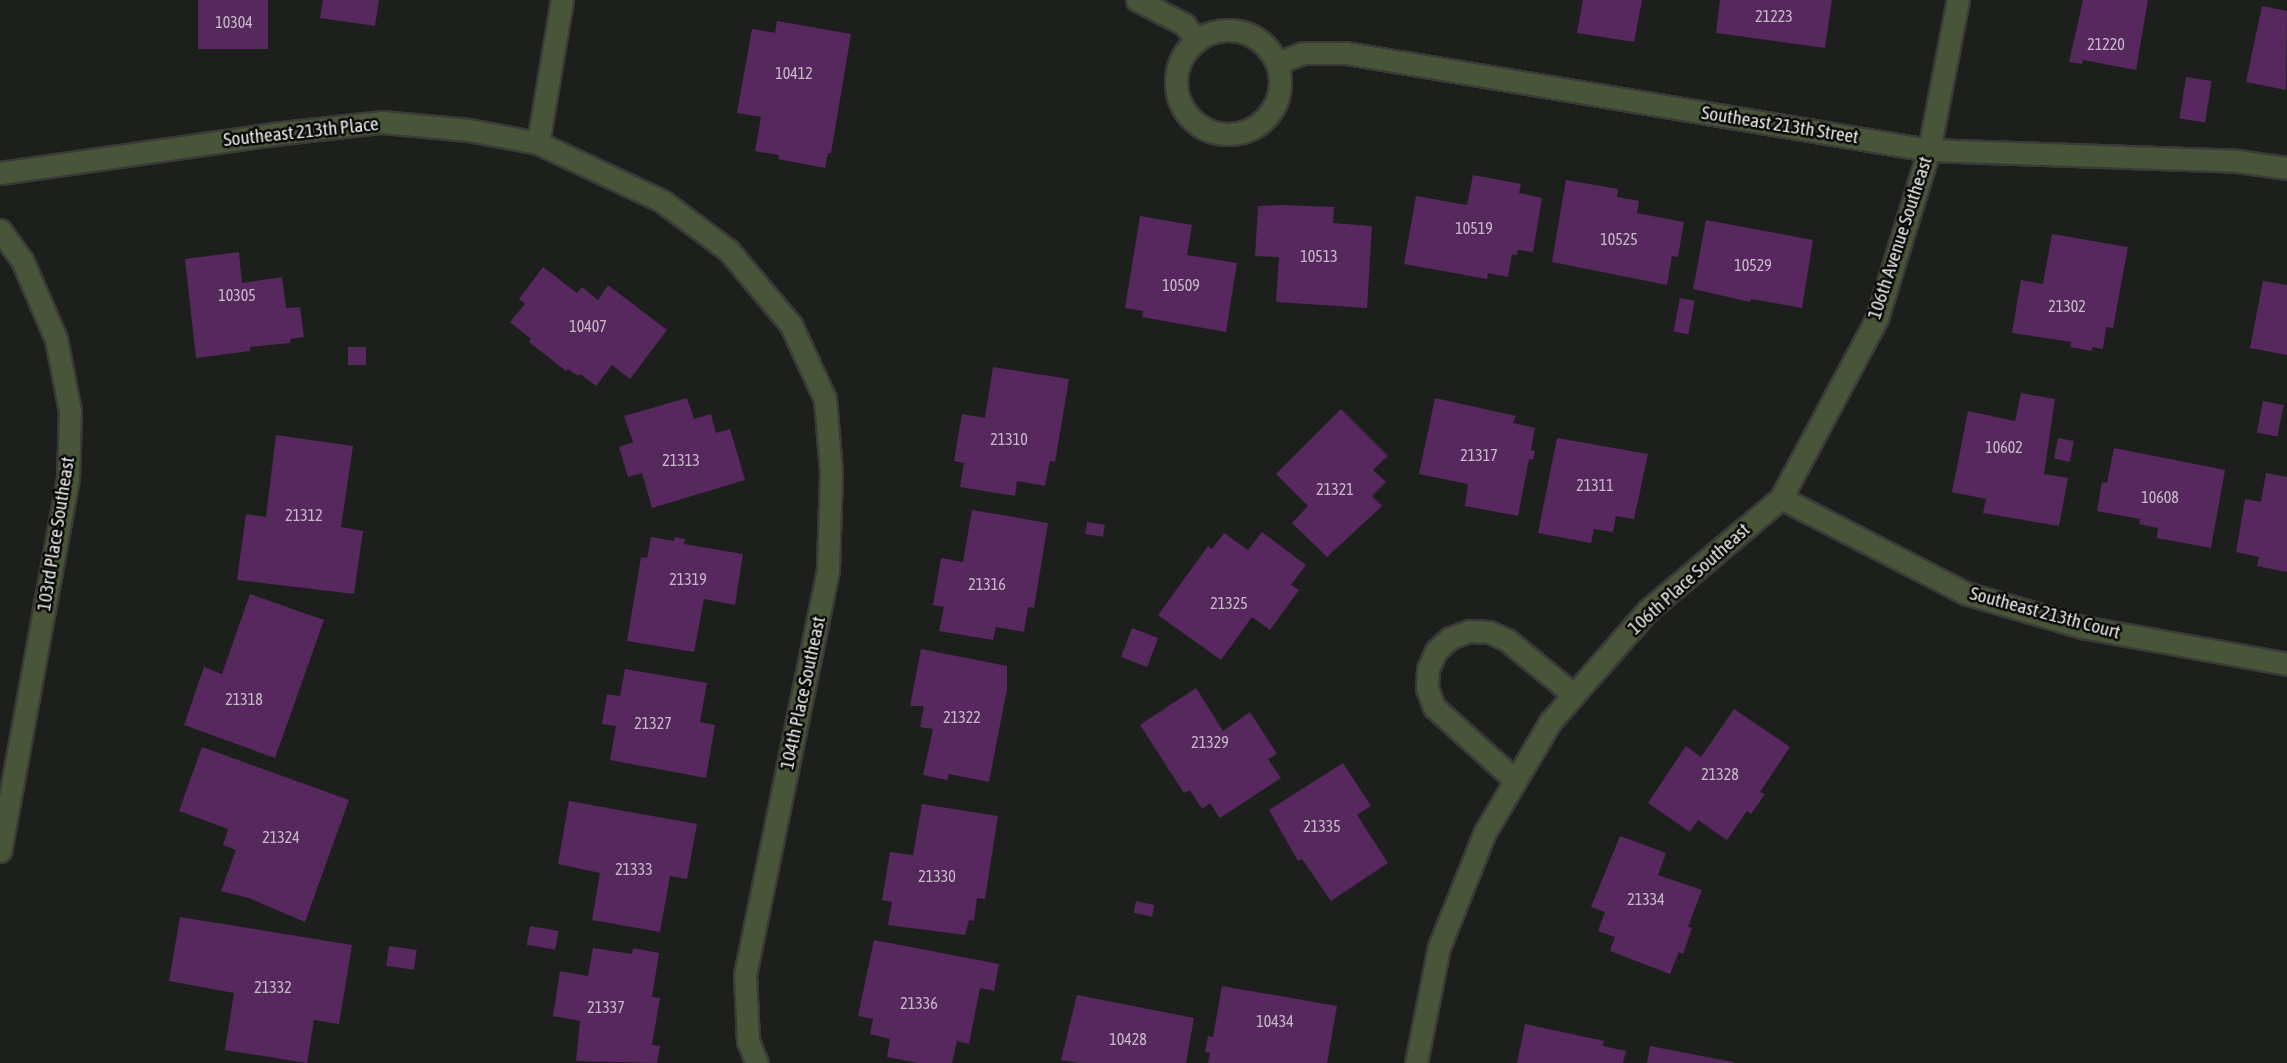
<!DOCTYPE html>
<style>
body{margin:0}
#map{position:relative;width:2287px;height:1063px;overflow:hidden;background:#1d1f1c;font-family:"Asap Condensed",sans-serif}
div>[style]{position:absolute}
[style*='--x']{left:calc(var(--x)*1px);top:calc(var(--y)*1px);width:calc(var(--w)*1px);rotate:calc(var(--a)*1deg)}
.building>*{inset:0;background:#56285e;transform-origin:0 0}
.roads{filter:drop-shadow(2px 0 #3a3b39) drop-shadow(-2px 0 #3a3b39) drop-shadow(0 2px #3a3b39) drop-shadow(0 -2px #3a3b39)}
.lane>*{height:21px;margin:-10.5px;padding:0 10.5px;transform-origin:10.5px;border-radius:10.5px;background:#495538}
.street>*{height:21px;margin:-10.5px;padding:0 10.5px;transform-origin:10.5px;border-radius:10.5px;background:#495538}
.street>.ring{margin:-10.5px;padding:0;box-sizing:content-box;background:none;border:21px solid #495538;border-radius:50%}
span{translate:-50% -50%;white-space:nowrap;text-align:center;line-height:1.15;-webkit-text-stroke:5px #080807;paint-order:stroke}
.number-label{font-size:16px;color:#c5bac6}
.number-label span{-webkit-text-stroke-width:0}
.street-label{font-size:19px;color:#eaeae9}
</style>
<div id="map">
<div class="building">
<i style="left:198px;top:0;width:70px;height:49px"></i>
<i style="clip-path:polygon(323px 0,379px 0,375px 26px,320px 18px)"></i>
<i style="clip-path:polygon(1583px 0,1642px 0,1634px 42px,1577px 33px)"></i>
<i style="clip-path:polygon(1720px 0,1832px 0,1825px 48px,1716px 33px)"></i>
<i style="clip-path:polygon(2083px 0,2148px 0,2136px 70px,2083px 60px,2082px 64px,2069px 62px)"></i>
<i style="clip-path:polygon(2262px 6px,2287px 11px,2286px 90px,2246px 82px)"></i>
<i style="clip-path:polygon(777px 21px,851px 34px,831px 153px,828px 153px,825px 168px,778px 159px,779px 155px,755px 151px,761px 117px,737px 113px,752px 29px,775px 33px)"></i>
<i style="left:2186px;top:77px;width:26px;height:42px;rotate:9deg"></i>
<i style="clip-path:polygon(1473px 175px,1521px 184px,1519px 193px,1542px 198px,1533px 252px,1518px 250px,1517px 255px,1512px 254px,1508px 277px,1488px 273px,1487px 279px,1404px 264px,1416px 196px,1467px 205px)"></i>
<i style="clip-path:polygon(1566px 180px,1618px 189px,1617px 197px,1639px 201px,1637px 213px,1684px 222px,1678px 257px,1672px 256px,1667px 285px,1552px 262px)"></i>
<i style="clip-path:polygon(1281px 205px,1334px 207px,1333px 223px,1372px 226px,1367px 308px,1276px 302px,1279px 257px,1255px 256px,1258px 206px)"></i>
<i style="clip-path:polygon(1140px 216px,1192px 225px,1187px 255px,1237px 263px,1226px 332px,1142px 317px,1143px 311px,1125px 308px)"></i>
<i style="clip-path:polygon(1706px 220px,1813px 240px,1802px 308px,1751px 299px,1750px 302px,1693px 289px)"></i>
<i style="clip-path:polygon(2052px 234px,2128px 247px,2113px 328px,2106px 327px,2103px 349px,2092px 347px,2092px 351px,2070px 347px,2071px 342px,2012px 333px,2021px 280px,2043px 284px)"></i>
<i style="clip-path:polygon(239px 252px,242px 283px,282px 277px,286px 308px,300px 307px,304px 337px,290px 339px,290px 343px,250px 347px,250px 351px,196px 358px,185px 259px)"></i>
<i style="clip-path:polygon(543px 267px,577px 293px,582px 287px,598px 300px,608px 285px,667px 330px,630px 379px,612px 365px,596px 386px,580px 374px,578px 376px,568px 369px,566px 371px,529px 342px,531px 339px,510px 322px,525px 304px,519px 299px)"></i>
<i style="clip-path:polygon(2263px 281px,2287px 285px,2287px 355px,2250px 348px)"></i>
<i style="left:1680px;top:298px;width:15px;height:34px;rotate:11deg"></i>
<i style="left:366px;top:347px;width:18px;height:18px;rotate:90deg"></i>
<i style="clip-path:polygon(993px 367px,1069px 379px,1055px 462px,1050px 461px,1045px 486px,1017px 481px,1015px 496px,960px 487px,964px 463px,954px 461px,962px 414px,985px 418px)"></i>
<i style="clip-path:polygon(2021px 393px,2055px 399px,2044px 474px,2068px 478px,2059px 526px,1983px 513px,1986px 499px,1952px 492px,1968px 411px,2015px 421px)"></i>
<i style="clip-path:polygon(687px 398px,694px 419px,711px 414px,716px 433px,730px 429px,745px 480px,652px 508px,642px 473px,628px 477px,619px 447px,633px 442px,624px 416px)"></i>
<i style="clip-path:polygon(1435px 398px,1516px 416px,1513px 423px,1535px 428px,1531px 450px,1535px 451px,1533px 460px,1529px 459px,1518px 516px,1465px 506px,1468px 484px,1419px 474px)"></i>
<i style="left:2263px;top:401px;width:21px;height:32px;rotate:11deg"></i>
<i style="clip-path:polygon(1341px 409px,1388px 456px,1373px 470px,1386px 482px,1372px 496px,1382px 506px,1327px 557px,1292px 523px,1308px 506px,1276px 474px)"></i>
<i style="clip-path:polygon(276px 435px,353px 446px,341px 527px,363px 531px,354px 594px,237px 580px,246px 514px,266px 517px)"></i>
<i style="clip-path:polygon(1557px 438px,1648px 454px,1634px 519px,1616px 516px,1613px 532px,1594px 529px,1591px 543px,1538px 533px)"></i>
<i style="left:2058px;top:438px;width:16px;height:21px;rotate:11deg"></i>
<i style="clip-path:polygon(2114px 448px,2225px 470px,2211px 548px,2157px 538px,2158px 528px,2139px 524px,2140px 519px,2097px 511px,2102px 482px,2107px 483px)"></i>
<i style="clip-path:polygon(2266px 473px,2287px 477px,2287px 572px,2257px 566px,2259px 557px,2236px 552px,2245px 499px,2261px 502px)"></i>
<i style="clip-path:polygon(972px 510px,1048px 523px,1034px 608px,1028px 607px,1024px 632px,996px 627px,993px 640px,939px 631px,944px 607px,933px 605px,941px 558px,963px 562px)"></i>
<i style="left:1087px;top:522px;width:18px;height:12px;rotate:9deg"></i>
<i style="clip-path:polygon(1262px 532px,1306px 565px,1291px 585px,1299px 590px,1270px 630px,1252px 617px,1221px 660px,1158px 615px,1208px 546px,1212px 549px,1224px 533px,1248px 550px)"></i>
<i style="clip-path:polygon(651px 537px,674px 541px,675px 537px,685px 539px,684px 544px,743px 554px,735px 605px,704px 599px,694px 652px,627px 641px,641px 557px,647px 558px)"></i>
<i style="clip-path:polygon(250px 594px,324px 620px,275px 758px,184px 725px,204px 667px,222px 674px)"></i>
<i style="left:1132px;top:628px;width:28px;height:31px;rotate:21deg"></i>
<i style="clip-path:polygon(921px 649px,1007px 666px,1007px 689px,989px 782px,949px 774px,947px 780px,923px 775px,933px 729px,920px 727px,924px 706px,910px 706px)"></i>
<i style="clip-path:polygon(625px 669px,707px 683px,700px 722px,715px 725px,706px 778px,610px 760px,616px 726px,602px 724px,607px 694px,620px 696px)"></i>
<i style="clip-path:polygon(1196px 688px,1223px 731px,1250px 712px,1277px 754px,1268px 759px,1281px 778px,1220px 818px,1210px 803px,1202px 809px,1190px 790px,1184px 793px,1140px 725px)"></i>
<i style="clip-path:polygon(1734px 709px,1790px 747px,1760px 792px,1765px 794px,1751px 814px,1747px 811px,1727px 840px,1698px 820px,1690px 832px,1648px 803px,1686px 746px,1701px 757px)"></i>
<i style="clip-path:polygon(202px 747px,349px 800px,305px 922px,249px 898px,221px 891px,236px 850px,223px 845px,228px 829px,179px 811px)"></i>
<i style="clip-path:polygon(1343px 763px,1371px 806px,1357px 815px,1388px 863px,1331px 901px,1302px 859px,1298px 861px,1269px 810px)"></i>
<i style="clip-path:polygon(569px 801px,697px 824px,687px 879px,670px 876px,660px 932px,592px 920px,600px 873px,558px 864px)"></i>
<i style="clip-path:polygon(922px 804px,998px 816px,985px 899px,977px 898px,974px 921px,969px 920px,965px 935px,888px 925px,892px 902px,882px 900px,890px 852px,913px 855px)"></i>
<i style="clip-path:polygon(1620px 836px,1666px 853px,1658px 875px,1702px 890px,1688px 927px,1692px 928px,1683px 954px,1679px 952px,1670px 974px,1610px 951px,1615px 937px,1598px 931px,1605px 912px,1591px 907px)"></i>
<i style="left:1136px;top:901px;width:19px;height:12px;rotate:12deg"></i>
<i style="clip-path:polygon(180px 917px,352px 945px,339px 1024px,314px 1020px,307px 1063px,225px 1050px,234px 993px,169px 981px)"></i>
<i style="left:530px;top:926px;width:29px;height:19px;rotate:10deg"></i>
<i style="clip-path:polygon(874px 940px,999px 964px,994px 991px,980px 988px,969px 1044px,957px 1041px,952px 1063px,918px 1063px,887px 1057px,890px 1039px,870px 1034px,873px 1019px,858px 1016px)"></i>
<i style="left:389px;top:946px;width:28px;height:20px;rotate:8deg"></i>
<i style="clip-path:polygon(593px 948px,632px 954px,633px 948px,659px 953px,652px 997px,660px 998px,652px 1045px,660px 1046px,657px 1063px,576px 1061px,580px 1021px,553px 1016px,560px 971px,588px 976px)"></i>
<i style="clip-path:polygon(1222px 986px,1337px 1006px,1327px 1063px,1208px 1063px,1210px 1053px,1205px 1052px,1208px 1036px,1213px 1037px)"></i>
<i style="clip-path:polygon(1077px 995px,1194px 1018px,1186px 1063px,1079px 1063px,1061px 1060px)"></i>
<i style="clip-path:polygon(1525px 1024px,1604px 1041px,1603px 1046px,1626px 1051px,1623px 1063px,1517px 1063px)"></i>
<i style="clip-path:polygon(1650px 1046px,1733px 1062px,1733px 1063px,1647px 1063px)"></i>
</div>
<div class="roads">
<div class="lane">
<i style="--x:1137;--y:0;--w:53;--a:27.1"></i>
<i style="--x:1184;--y:24;--w:21;--a:51"></i>
</div>
<div class="street">
<i class="ring" style="left:1176px;top:30px;width:83px;height:83px"></i>
<i style="--x:1277;--y:63;--w:28;--a:-21"></i>
<i style="--x:1303;--y:53;--w:43;--a:0"></i>
<i style="--x:1346;--y:53;--w:591;--a:9.45"></i>
<i style="--x:1929;--y:150;--w:308;--a:2"></i>
<i style="--x:2237;--y:161;--w:50;--a:8"></i>
<i style="--x:538;--y:143;--w:145;--a:-80.5"></i>
<i style="--x:0;--y:173;--w:276;--a:-8.1"></i>
<i style="--x:273;--y:134;--w:110;--a:-6.3"></i>
<i style="--x:382;--y:122;--w:87;--a:5.3"></i>
<i style="--x:469;--y:130;--w:70;--a:10.7"></i>
<i style="--x:538;--y:143;--w:137;--a:25.1"></i>
<i style="--x:662;--y:201;--w:84;--a:36.7"></i>
<i style="--x:729;--y:251;--w:97;--a:50"></i>
<i style="--x:791;--y:325;--w:81;--a:65.3"></i>
<i style="--x:825;--y:399;--w:73;--a:85.3"></i>
<i style="--x:831;--y:472;--w:98;--a:91.8"></i>
<i style="--x:828;--y:570;--w:413;--a:101.6"></i>
<i style="--x:745;--y:975;--w:66;--a:87.4"></i>
<i style="--x:748;--y:1041;--w:24;--a:68"></i>
<i style="--x:0;--y:230;--w:37;--a:54"></i>
<i style="--x:22;--y:260;--w:86;--a:66.7"></i>
<i style="--x:56;--y:339;--w:73;--a:79"></i>
<i style="--x:70;--y:411;--w:67;--a:91.7"></i>
<i style="--x:68;--y:478;--w:379;--a:100.3"></i>
<i style="--x:1781;--y:498;--w:207;--a:27.3"></i>
<i style="--x:1965;--y:593;--w:122;--a:16.2"></i>
<i style="--x:2082;--y:627;--w:208;--a:10.2"></i>
<i style="--x:1515;--y:780;--w:109;--a:-138"></i>
<i style="--x:1434;--y:707;--w:20;--a:-110"></i>
<i style="--x:1427;--y:688;--w:19;--a:-87"></i>
<i style="--x:1428;--y:669;--w:20;--a:-66"></i>
<i style="--x:1436;--y:651;--w:19;--a:-43"></i>
<i style="--x:1450;--y:638;--w:20;--a:-20"></i>
<i style="--x:1469;--y:631;--w:20;--a:3"></i>
<i style="--x:1489;--y:632;--w:20;--a:24"></i>
<i style="--x:1507;--y:640;--w:85;--a:39.3"></i>
<i style="--x:1416;--y:1063;--w:118;--a:-78.8"></i>
<i style="--x:1439;--y:947;--w:124;--a:-68.2"></i>
<i style="--x:1485;--y:832;--w:128;--a:-59.4"></i>
<i style="--x:1550;--y:722;--w:149;--a:-48.8"></i>
<i style="--x:1648;--y:610;--w:174;--a:-40.1"></i>
<i style="--x:1781;--y:498;--w:204;--a:-61.9"></i>
<i style="--x:1877;--y:318;--w:176;--a:-72.8"></i>
<i style="--x:1929;--y:150;--w:153;--a:-79.1"></i>
</div>
</div>
<div class="number-label">
<span style="left:1774px;top:16px">21223</span>
<span style="left:234px;top:22px">10304</span>
<span style="left:2106px;top:44px">21220</span>
<span style="left:794px;top:73px">10412</span>
<span style="left:1474px;top:228px">10519</span>
<span style="left:1619px;top:239px">10525</span>
<span style="left:1319px;top:256px">10513</span>
<span style="left:1753px;top:265px">10529</span>
<span style="left:1181px;top:285px">10509</span>
<span style="left:237px;top:295px">10305</span>
<span style="left:2067px;top:306px">21302</span>
<span style="left:588px;top:326px">10407</span>
<span style="left:1009px;top:439px">21310</span>
<span style="left:2004px;top:447px">10602</span>
<span style="left:1479px;top:455px">21317</span>
<span style="left:681px;top:460px">21313</span>
<span style="left:1595px;top:485px">21311</span>
<span style="left:1335px;top:489px">21321</span>
<span style="left:2160px;top:497px">10608</span>
<span style="left:304px;top:515px">21312</span>
<span style="left:688px;top:579px">21319</span>
<span style="left:987px;top:584px">21316</span>
<span style="left:1229px;top:603px">21325</span>
<span style="left:244px;top:699px">21318</span>
<span style="left:962px;top:717px">21322</span>
<span style="left:653px;top:723px">21327</span>
<span style="left:1210px;top:742px">21329</span>
<span style="left:1720px;top:774px">21328</span>
<span style="left:1322px;top:826px">21335</span>
<span style="left:281px;top:837px">21324</span>
<span style="left:634px;top:869px">21333</span>
<span style="left:937px;top:876px">21330</span>
<span style="left:1646px;top:899px">21334</span>
<span style="left:273px;top:987px">21332</span>
<span style="left:919px;top:1003px">21336</span>
<span style="left:606px;top:1007px">21337</span>
<span style="left:1275px;top:1021px">10434</span>
<span style="left:1128px;top:1039px">10428</span>
</div>
<div class="street-label">
<span style="left:1780px;top:125px;rotate:9deg">Southeast 213th Street</span>
<span style="left:301px;top:132px;rotate:-6deg">Southeast 213th Place</span>
<span style="left:1900px;top:238px;rotate:-72deg">106th Avenue Southeast</span>
<span style="left:56px;top:534px;rotate:-81deg">103rd Place Southeast</span>
<span style="left:1689px;top:579px;rotate:-42deg">106th Place Southeast</span>
<span style="left:2045px;top:613px;rotate:15deg">Southeast 213th Court</span>
<span style="left:803px;top:693px;rotate:-78deg">104th Place Southeast</span>
</div>
</div>
